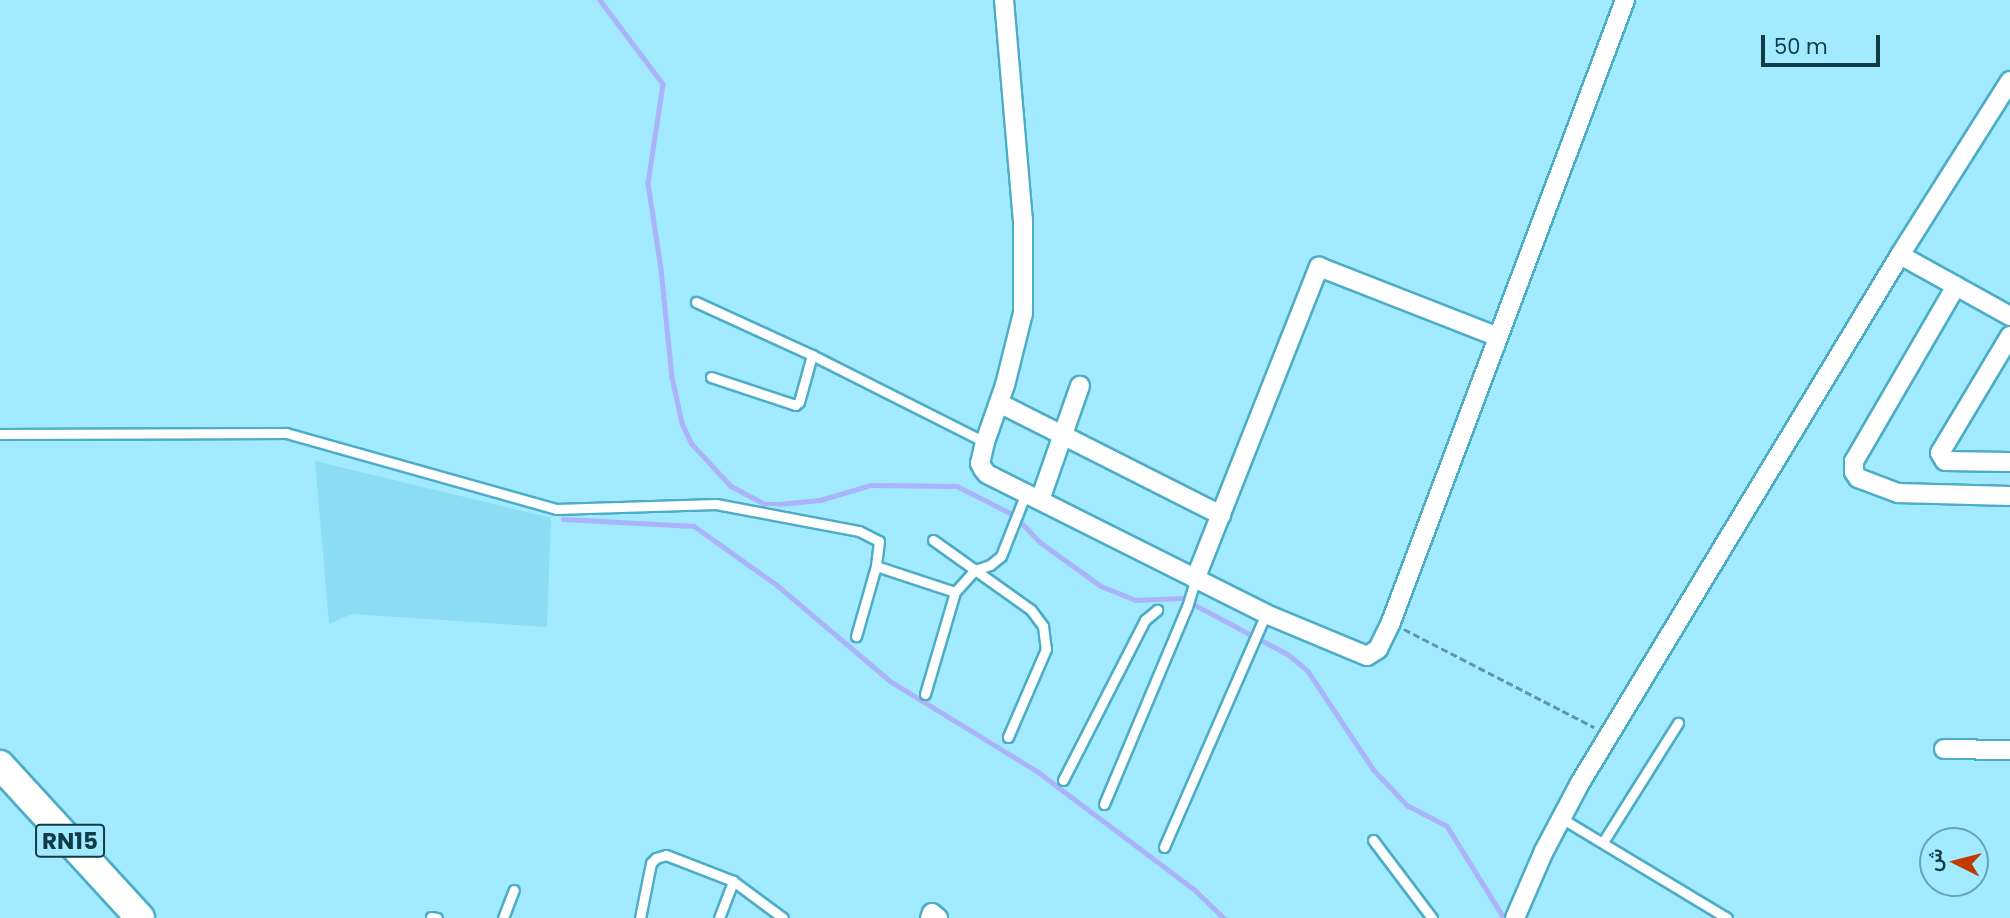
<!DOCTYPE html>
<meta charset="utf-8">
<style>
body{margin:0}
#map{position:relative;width:2010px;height:918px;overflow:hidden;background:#a1eaff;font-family:Poppins,Vazirmatn,sans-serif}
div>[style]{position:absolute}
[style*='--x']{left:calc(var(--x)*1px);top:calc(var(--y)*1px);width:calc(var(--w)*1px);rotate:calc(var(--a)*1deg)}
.built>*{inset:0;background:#8cddf3}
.stream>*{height:4.5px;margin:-2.25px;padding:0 2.25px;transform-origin:2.25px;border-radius:2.25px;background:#abb4fa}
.path>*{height:2.5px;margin-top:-1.25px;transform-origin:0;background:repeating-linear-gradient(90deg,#5e98a8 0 7px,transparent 0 10.5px)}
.roads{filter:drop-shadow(2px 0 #4cadc6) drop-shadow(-2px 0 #4cadc6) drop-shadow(0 2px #4cadc6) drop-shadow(0 -2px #4cadc6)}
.service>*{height:9px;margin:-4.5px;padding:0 4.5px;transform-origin:4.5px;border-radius:4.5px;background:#fff}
.minor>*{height:18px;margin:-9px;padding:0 9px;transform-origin:9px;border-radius:9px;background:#fff}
.primary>*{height:28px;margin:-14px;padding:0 14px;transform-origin:14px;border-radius:14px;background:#fff}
span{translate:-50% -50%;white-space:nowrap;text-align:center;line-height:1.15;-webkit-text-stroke:7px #a1eaff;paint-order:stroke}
.shield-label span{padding:2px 5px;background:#a1eaff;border:2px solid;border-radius:5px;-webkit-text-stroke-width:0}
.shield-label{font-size:23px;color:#113b45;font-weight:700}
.north{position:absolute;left:1919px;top:827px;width:70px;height:70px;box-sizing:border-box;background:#a1eaff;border:2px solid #67a4b5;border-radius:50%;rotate:276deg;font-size:19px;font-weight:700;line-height:28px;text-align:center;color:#113b45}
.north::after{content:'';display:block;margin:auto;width:24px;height:32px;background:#c23a00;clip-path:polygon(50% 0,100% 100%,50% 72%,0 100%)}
.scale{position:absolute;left:1761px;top:35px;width:119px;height:32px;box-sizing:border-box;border:4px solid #113b45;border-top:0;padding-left:9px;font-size:21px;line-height:24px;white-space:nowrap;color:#113b45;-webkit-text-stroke:5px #a1eaff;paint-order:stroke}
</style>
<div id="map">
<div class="built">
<i style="clip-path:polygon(315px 461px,551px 518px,547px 627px,352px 614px,329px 624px)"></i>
</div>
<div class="stream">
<i style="--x:600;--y:0;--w:105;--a:53.1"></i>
<i style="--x:663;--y:84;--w:100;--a:98.6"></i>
<i style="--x:648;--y:183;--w:87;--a:81.4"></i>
<i style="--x:661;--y:269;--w:109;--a:84.2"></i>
<i style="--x:672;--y:377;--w:47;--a:77.7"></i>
<i style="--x:682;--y:423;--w:23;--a:65"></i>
<i style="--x:692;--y:444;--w:57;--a:47.1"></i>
<i style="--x:731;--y:486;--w:38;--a:28"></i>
<i style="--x:765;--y:504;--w:14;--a:0"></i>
<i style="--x:779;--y:504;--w:41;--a:-5.6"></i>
<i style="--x:820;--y:500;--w:53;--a:-16.4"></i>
<i style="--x:871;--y:485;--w:86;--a:0.7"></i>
<i style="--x:957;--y:486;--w:64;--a:27"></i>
<i style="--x:1014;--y:515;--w:37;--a:46"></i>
<i style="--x:1040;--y:542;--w:75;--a:35.8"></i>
<i style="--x:1101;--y:586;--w:37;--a:22"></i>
<i style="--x:1135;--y:600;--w:47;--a:-2.4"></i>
<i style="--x:1182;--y:598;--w:121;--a:28"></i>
<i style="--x:1289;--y:655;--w:25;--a:40"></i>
<i style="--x:1308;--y:671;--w:118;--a:56.4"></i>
<i style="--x:1373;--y:769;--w:50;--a:46.6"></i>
<i style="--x:1407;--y:805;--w:45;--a:27.7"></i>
<i style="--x:1447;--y:826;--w:108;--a:58.2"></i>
<i style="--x:563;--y:519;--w:131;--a:3.1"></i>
<i style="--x:694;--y:526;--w:102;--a:35.4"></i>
<i style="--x:777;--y:585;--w:148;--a:40.3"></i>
<i style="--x:890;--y:681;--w:172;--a:31.5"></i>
<i style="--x:1037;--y:771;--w:199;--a:37"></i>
<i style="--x:1196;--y:891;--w:39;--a:44"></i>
</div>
<div class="path">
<i style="--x:1404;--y:629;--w:214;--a:27.3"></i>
</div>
<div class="roads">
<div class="service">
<i style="--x:696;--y:302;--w:128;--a:24.6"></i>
<i style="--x:812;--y:355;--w:194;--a:26.7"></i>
<i style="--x:711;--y:377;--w:89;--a:18.4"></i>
<i style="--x:795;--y:405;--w:5;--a:-37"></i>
<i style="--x:799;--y:402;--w:49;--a:-74.5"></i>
<i style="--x:0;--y:434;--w:286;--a:-0.2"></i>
<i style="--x:286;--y:433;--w:280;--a:15.7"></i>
<i style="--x:556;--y:509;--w:160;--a:-1.8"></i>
<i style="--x:716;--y:504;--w:146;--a:10.7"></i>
<i style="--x:859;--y:531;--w:22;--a:27"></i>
<i style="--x:879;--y:541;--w:25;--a:97"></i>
<i style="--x:876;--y:566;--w:73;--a:105.9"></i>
<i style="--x:933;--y:540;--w:120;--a:35.5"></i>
<i style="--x:1031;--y:610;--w:20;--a:53"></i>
<i style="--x:1043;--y:626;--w:23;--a:83"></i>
<i style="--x:1046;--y:649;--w:96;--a:113.4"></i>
<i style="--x:876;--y:566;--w:83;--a:18.2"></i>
<i style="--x:925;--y:694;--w:106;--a:-73.6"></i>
<i style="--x:955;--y:592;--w:30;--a:-48"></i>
<i style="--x:975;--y:570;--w:16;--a:-18"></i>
<i style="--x:990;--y:565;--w:14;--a:-39"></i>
<i style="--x:1001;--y:556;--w:68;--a:-68.4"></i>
<i style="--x:1063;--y:780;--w:180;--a:-62.9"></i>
<i style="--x:1145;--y:620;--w:16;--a:-40"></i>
<i style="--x:1104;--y:804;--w:214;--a:-67.2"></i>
<i style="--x:1187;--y:607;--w:31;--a:-73"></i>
<i style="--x:1561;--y:818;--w:194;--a:31.1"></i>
<i style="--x:1373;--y:840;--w:98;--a:52.9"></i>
<i style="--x:1603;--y:842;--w:141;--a:-57.8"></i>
<i style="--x:1164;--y:847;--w:254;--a:-66.4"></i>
<i style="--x:431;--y:917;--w:6;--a:9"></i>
<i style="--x:503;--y:918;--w:30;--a:-69"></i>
<i style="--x:640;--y:918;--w:56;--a:-78.7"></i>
<i style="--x:651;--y:863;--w:7;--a:-45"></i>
<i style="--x:656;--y:858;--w:10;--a:-17"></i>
<i style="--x:666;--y:855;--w:72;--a:21.2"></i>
<i style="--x:733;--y:881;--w:62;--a:36.5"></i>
<i style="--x:719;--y:918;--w:40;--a:-69"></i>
</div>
<div class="minor">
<i style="--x:1004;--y:0;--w:221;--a:85.1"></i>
<i style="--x:1023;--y:220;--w:93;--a:90"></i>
<i style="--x:1023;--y:313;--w:74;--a:104"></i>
<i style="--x:1005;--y:385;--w:60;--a:109.3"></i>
<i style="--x:985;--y:442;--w:22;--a:103"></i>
<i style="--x:980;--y:463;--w:7;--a:63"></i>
<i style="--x:983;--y:469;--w:6;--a:51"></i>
<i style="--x:987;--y:474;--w:312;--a:26.6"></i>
<i style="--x:1266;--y:614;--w:109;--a:22.6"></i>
<i style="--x:1367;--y:656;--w:13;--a:-32"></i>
<i style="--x:1378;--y:649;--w:30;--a:-64"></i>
<i style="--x:1391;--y:622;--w:665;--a:-69.38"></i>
<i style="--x:1900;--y:255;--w:126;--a:29"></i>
<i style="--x:1956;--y:286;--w:203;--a:120.2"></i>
<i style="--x:1854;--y:461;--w:11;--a:90"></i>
<i style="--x:1854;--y:472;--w:7;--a:56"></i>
<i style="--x:1858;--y:478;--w:43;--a:20.6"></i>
<i style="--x:1898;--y:493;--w:112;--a:1.5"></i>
<i style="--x:2010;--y:336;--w:136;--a:120.9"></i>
<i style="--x:1940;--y:453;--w:9;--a:58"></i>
<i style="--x:1945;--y:461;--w:65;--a:0.9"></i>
<i style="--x:999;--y:403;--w:249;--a:26.8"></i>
<i style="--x:1040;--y:500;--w:121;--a:-70.7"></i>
<i style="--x:1196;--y:577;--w:334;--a:-68.4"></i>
<i style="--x:1319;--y:267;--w:190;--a:21.3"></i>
<i style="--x:1944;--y:749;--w:66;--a:0.9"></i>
<i style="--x:930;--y:918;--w:5;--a:-68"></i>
<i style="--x:932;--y:913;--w:8;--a:40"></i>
<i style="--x:1515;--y:918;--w:73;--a:-66.6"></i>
<i style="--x:1544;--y:851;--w:77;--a:-62.1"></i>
<i style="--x:1580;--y:783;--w:617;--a:-58.78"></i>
<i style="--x:1900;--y:255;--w:206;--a:-57.7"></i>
</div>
<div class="primary">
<i style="--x:0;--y:765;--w:207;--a:47.5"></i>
</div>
</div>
<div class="shield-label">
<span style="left:70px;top:841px">RN15</span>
</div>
<div class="north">ش</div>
<div class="scale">50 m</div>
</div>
